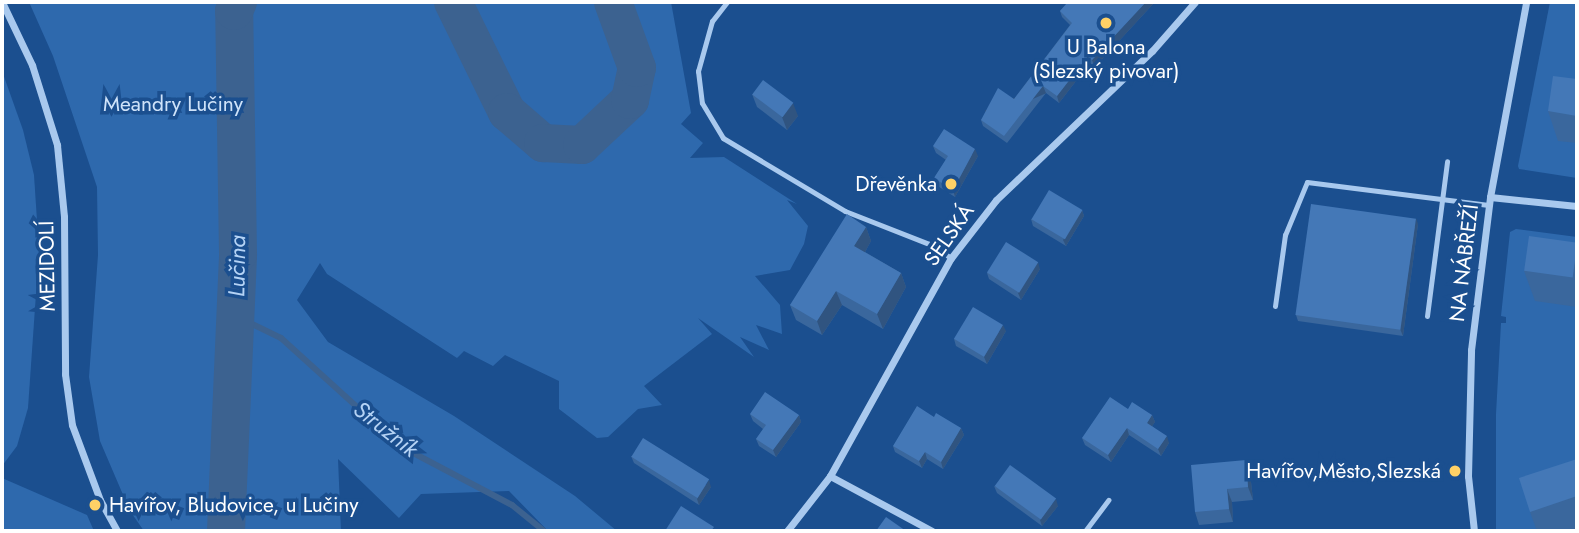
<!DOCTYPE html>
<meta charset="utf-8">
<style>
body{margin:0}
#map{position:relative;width:1579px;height:533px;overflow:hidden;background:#1b4f8f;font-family:Jost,sans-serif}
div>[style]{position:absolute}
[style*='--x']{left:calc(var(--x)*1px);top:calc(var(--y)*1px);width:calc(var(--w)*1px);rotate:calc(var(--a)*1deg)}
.green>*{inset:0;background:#2e69ad}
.stream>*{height:6px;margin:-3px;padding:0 3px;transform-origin:3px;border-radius:3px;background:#3c6290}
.river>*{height:38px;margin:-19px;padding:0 19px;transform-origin:19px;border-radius:19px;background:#3c6290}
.service>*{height:5px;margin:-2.5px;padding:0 2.5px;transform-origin:2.5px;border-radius:2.5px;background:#a9c9ee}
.minor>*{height:7px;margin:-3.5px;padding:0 3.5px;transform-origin:3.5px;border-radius:3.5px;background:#a9c9ee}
.wall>*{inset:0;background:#3a679d}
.shaded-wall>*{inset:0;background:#305480;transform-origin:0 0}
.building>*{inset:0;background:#4478b7;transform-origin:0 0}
.dots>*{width:19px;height:19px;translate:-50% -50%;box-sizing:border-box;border:4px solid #1b4f8f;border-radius:50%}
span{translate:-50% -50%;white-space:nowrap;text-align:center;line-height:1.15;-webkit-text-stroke:7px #1b4f8f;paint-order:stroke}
.poi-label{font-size:21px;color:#fff}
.right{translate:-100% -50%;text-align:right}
.left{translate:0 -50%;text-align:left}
.park-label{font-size:21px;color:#cfe3fa}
.street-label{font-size:21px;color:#fff}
.water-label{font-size:23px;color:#b5d3f5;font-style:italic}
.frame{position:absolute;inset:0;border:4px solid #fff;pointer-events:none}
</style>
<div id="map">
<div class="green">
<i style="clip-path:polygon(29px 2px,671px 2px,691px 113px,681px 124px,703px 143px,690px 158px,724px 157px,797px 204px,787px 200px,808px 226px,804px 244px,790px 270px,755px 276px,780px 305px,782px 334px,756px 325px,769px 350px,740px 337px,754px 357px,698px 318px,712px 334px,644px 386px,662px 405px,638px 409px,608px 437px,597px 438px,559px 409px,559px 381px,505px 355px,493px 366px,464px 351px,457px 358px,327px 274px,320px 263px,297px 300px,328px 342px,454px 416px,575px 496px,617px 531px,548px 531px,509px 491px,421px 494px,399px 518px,338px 459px,341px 531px,144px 531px,130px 511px,100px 441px,89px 377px,98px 255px,97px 187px,53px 56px)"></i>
<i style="clip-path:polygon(1550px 2px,1577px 2px,1577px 178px,1519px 169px,1518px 166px)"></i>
<i style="clip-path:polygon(2px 71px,23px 130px,34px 175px,39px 251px,28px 408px,17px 446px,2px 466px)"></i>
<i style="clip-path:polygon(1516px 229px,1577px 237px,1577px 531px,1496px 531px,1496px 414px,1501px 323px,1506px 323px,1506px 317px,1501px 316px,1510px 232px)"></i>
<i style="clip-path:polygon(2px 478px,87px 515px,94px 531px,2px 531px)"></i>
</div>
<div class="stream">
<i style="--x:236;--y:316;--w:50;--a:26.1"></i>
<i style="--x:281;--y:338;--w:161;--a:42.2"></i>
<i style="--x:400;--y:446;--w:127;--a:27.8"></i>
<i style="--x:512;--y:505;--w:41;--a:39.1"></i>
</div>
<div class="river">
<i style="--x:453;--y:2;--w:123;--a:63.9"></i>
<i style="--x:507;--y:112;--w:48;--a:40.7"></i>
<i style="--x:543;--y:143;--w:39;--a:3"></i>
<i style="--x:582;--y:145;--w:66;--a:-43.2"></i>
<i style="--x:630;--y:100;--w:33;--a:-78"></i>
<i style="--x:637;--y:68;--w:70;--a:-110"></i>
<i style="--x:226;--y:531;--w:277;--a:-87.5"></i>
<i style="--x:238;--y:254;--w:243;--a:-90.9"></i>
<i style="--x:234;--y:11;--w:10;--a:-66"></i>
</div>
<div class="service">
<i style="--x:727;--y:2;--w:24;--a:128"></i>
<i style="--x:712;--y:21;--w:52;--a:105.6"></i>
<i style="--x:698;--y:71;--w:32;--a:83"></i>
<i style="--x:702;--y:103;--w:41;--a:59"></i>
<i style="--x:723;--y:138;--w:142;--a:30.9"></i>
<i style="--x:845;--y:211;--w:90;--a:21.4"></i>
<i style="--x:929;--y:244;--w:26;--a:32"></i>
<i style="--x:1275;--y:306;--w:72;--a:-82"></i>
<i style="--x:1285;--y:235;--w:57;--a:-67.5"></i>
<i style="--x:1307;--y:182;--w:183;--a:7.2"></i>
<i style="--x:1427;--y:316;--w:156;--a:-82.6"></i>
<i style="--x:1085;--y:531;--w:39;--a:-53"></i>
</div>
<div class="minor">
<i style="--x:2;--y:2;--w:70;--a:64.5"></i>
<i style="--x:32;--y:65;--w:84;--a:72.6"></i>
<i style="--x:57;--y:145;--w:72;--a:84.4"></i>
<i style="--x:64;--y:217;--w:157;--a:89.6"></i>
<i style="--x:65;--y:374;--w:51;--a:82.2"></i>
<i style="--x:72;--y:425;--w:80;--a:69.5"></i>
<i style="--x:100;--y:500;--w:35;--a:61"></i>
<i style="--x:1490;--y:197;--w:87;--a:5.9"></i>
<i style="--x:830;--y:476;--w:116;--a:28.3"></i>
<i style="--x:787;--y:531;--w:70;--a:-52"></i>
<i style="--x:830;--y:476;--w:249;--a:-61"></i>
<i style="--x:951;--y:258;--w:73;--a:-52.2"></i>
<i style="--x:996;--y:200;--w:216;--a:-43.7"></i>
<i style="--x:1152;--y:51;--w:65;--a:-48.7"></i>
<i style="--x:1474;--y:531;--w:55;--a:-96.2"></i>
<i style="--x:1468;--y:476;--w:126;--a:-88.6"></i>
<i style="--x:1471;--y:350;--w:154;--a:-82.9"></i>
<i style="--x:1490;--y:197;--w:198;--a:-79.5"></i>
</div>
<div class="wall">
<i style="clip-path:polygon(1068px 2px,1155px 2px,1095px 67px,1090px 63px,1059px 103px,1046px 93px,1007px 143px,983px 126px,981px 120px,1014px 99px,1070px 25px,1062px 17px,1060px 11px)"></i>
<i style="clip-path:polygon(1577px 79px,1577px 143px,1558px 141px,1548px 111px)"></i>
<i style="clip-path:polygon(752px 94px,798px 116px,787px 130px,757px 107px)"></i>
<i style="clip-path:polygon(933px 146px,978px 156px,955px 197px,936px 185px,934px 178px,946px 160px,936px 153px)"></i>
<i style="clip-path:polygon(1082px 210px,1084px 216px,1066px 246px,1033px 226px,1031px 219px)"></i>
<i style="clip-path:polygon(1418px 224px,1403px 336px,1298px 321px,1296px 315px)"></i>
<i style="clip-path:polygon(866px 227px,871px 241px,865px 252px,901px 273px,906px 287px,883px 329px,842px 305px,822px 335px,796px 320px,790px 305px)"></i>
<i style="clip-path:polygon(1577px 243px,1577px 307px,1535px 301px,1524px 271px)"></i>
<i style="clip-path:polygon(1040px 269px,1021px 300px,989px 279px,987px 273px)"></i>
<i style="clip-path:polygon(1006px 331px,987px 364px,956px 346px,954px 339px)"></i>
<i style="clip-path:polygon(1128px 409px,1152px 415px,1155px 422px,1152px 426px,1169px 443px,1161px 456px,1129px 435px,1111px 462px,1085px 445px,1082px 438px)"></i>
<i style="clip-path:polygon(750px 414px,799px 415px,801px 422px,776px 457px,759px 446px,756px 439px,763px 429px,753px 421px)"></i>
<i style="clip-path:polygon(934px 417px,961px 428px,964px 435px,943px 469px,927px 459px,922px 468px,895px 452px,893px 446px)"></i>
<i style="clip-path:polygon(631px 456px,711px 487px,699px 505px,634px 463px)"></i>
<i style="clip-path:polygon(1577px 459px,1577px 529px,1571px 531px,1537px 531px,1530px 512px)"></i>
<i style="clip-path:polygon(1250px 473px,1253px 500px,1232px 502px,1233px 522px,1199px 525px,1195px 512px)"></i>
<i style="clip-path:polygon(994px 486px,1058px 506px,1042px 526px,997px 493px)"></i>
</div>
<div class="shaded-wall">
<i style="clip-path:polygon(1146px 2px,1155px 2px,1095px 67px,1092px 60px)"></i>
<i style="clip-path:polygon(1088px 56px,1090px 63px,1059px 103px,1057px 96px)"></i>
<i style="left:1043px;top:86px;width:8px;height:63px;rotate:67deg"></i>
<i style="clip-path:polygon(793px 103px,798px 116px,787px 130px,782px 117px)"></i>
<i style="clip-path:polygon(975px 149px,978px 156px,955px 197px,953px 190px)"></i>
<i style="clip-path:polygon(1082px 210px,1084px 216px,1066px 246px,1063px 240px)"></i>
<i style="clip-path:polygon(1416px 218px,1418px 224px,1403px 336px,1400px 329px)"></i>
<i style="clip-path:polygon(866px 227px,871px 241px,860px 261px,854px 246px)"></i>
<i style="clip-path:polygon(1038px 262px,1040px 269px,1021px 300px,1018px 293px)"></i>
<i style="clip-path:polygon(901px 273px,906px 287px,883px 329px,877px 314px)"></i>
<i style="clip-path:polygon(836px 291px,842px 305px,822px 335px,817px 321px)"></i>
<i style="clip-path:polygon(1003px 325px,1006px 331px,987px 364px,984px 357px)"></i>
<i style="clip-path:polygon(799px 415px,801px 422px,776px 457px,773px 450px)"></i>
<i style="clip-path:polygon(1152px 415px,1155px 422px,1150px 429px,1147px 423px)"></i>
<i style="clip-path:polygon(961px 428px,964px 435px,943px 469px,941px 462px)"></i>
<i style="clip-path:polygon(1127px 428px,1129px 435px,1111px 462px,1108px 455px)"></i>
<i style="clip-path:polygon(1167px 436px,1169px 443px,1161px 456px,1158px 449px)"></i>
<i style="clip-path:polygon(925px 452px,927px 459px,922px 468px,919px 461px)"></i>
<i style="clip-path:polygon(1246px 460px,1250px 473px,1253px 500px,1248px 487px)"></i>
<i style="clip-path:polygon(709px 480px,711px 487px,699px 505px,697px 499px)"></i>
<i style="clip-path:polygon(1227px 489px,1232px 502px,1233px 522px,1229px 509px)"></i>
<i style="clip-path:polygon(1056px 499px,1058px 506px,1042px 526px,1040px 520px)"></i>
</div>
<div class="building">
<i style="clip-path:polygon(1068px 2px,1146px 2px,1092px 60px,1088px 56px,1057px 96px,1043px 86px,1004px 136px,981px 120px,998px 88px,1014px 99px,1072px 23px,1060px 11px)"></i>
<i style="clip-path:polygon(1553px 76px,1577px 79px,1577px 116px,1548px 111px)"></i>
<i style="left:763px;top:80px;width:38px;height:18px;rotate:37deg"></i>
<i style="clip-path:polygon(944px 129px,975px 149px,953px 190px,934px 178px,948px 156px,933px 146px)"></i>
<i style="left:1049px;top:190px;width:39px;height:34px;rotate:31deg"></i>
<i style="left:1311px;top:204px;width:106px;height:112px;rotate:8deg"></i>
<i style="clip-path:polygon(847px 214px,866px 227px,854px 246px,901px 273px,877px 314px,836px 291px,817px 321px,790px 305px)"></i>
<i style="left:1529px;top:236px;width:49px;height:35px;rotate:8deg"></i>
<i style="left:1006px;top:242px;width:38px;height:36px;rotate:32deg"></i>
<i style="left:973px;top:307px;width:35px;height:37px;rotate:31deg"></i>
<i style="clip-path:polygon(765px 392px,799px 415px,773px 450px,756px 439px,766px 425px,750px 414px)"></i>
<i style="clip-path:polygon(1110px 397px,1128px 409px,1132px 402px,1152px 415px,1147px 423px,1167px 436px,1158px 449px,1127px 428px,1108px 455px,1082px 438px)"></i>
<i style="clip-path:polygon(917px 406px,934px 417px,936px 413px,961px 428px,941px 462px,925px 452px,919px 461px,893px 446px)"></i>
<i style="left:643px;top:438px;width:78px;height:22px;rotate:32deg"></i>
<i style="clip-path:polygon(1577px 459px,1577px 496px,1530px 512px,1519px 478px)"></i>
<i style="clip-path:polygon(1246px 460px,1248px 487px,1227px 489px,1229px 509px,1195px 512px,1191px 465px)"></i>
<i style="left:1010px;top:465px;width:57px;height:26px;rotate:36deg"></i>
<i style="clip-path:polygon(681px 506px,714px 527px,711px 531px,665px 531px)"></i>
<i style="clip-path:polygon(886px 517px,906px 531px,876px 531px)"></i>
</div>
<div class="dots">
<i style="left:1106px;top:23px;background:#ffd166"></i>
<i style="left:951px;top:184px;background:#ffd166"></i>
<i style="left:1455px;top:471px;background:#ffd166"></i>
<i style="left:95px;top:505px;background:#ffd166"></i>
</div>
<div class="poi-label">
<span style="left:1106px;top:59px">U Balona<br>(Slezský pivovar)</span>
<span class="right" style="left:937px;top:184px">Dřevěnka</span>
<span class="right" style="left:1441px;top:471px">Havířov,Město,Slezská</span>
<span class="left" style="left:109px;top:505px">Havířov, Bludovice, u Lučiny</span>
</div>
<div class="park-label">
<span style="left:173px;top:104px">Meandry Lučiny</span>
</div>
<div class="street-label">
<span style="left:949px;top:235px;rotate:-55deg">SELSKÁ</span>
<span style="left:1464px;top:263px;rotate:-83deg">NA NÁBŘEŽÍ</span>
<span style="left:47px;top:266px;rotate:-91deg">MEZIDOLÍ</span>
</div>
<div class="water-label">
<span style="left:237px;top:266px;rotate:-89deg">Lučina</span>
<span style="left:386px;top:429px;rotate:38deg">Stružník</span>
</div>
<div class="frame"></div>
</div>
